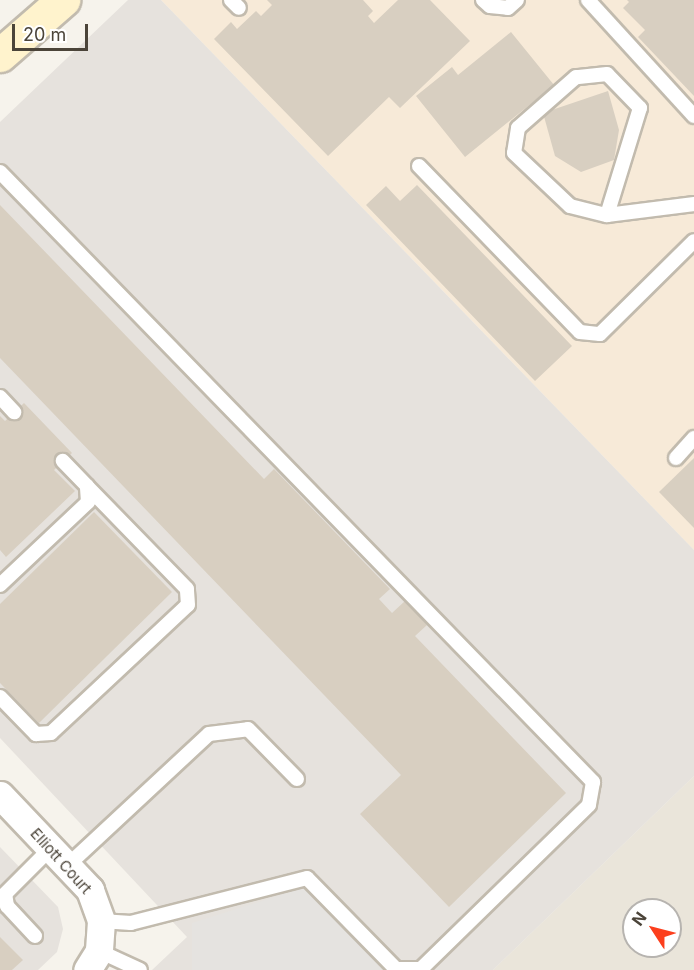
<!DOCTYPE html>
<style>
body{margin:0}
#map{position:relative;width:694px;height:970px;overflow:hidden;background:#f6f3ec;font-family:Inter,sans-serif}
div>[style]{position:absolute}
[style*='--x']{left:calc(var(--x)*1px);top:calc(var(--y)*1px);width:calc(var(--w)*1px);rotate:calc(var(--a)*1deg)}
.residential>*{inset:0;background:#eae5da}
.commercial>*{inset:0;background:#f7ead8}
.industrial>*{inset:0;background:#e6e2dd}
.parking>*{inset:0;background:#e5e3e0}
.building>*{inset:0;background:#d8cfc1}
.roads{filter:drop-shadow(2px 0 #c2bbae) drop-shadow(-2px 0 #c2bbae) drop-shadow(0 2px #c2bbae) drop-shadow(0 -2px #c2bbae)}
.lane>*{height:14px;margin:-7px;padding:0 7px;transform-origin:7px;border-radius:7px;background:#fff}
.street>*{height:27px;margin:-13.5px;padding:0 13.5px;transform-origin:13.5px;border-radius:13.5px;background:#fff}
.secondary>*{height:33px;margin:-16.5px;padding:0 16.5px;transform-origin:16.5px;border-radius:16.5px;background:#fff3cd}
span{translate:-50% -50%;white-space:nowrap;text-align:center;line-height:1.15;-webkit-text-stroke:5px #fff;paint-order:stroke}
.street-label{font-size:15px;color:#4b4439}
.north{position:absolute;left:622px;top:898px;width:60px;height:60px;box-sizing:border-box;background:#fff;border:2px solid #b7b4b0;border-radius:50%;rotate:306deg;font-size:16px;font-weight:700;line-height:24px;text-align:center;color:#4b4439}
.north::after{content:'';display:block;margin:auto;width:21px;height:27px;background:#fc3f1d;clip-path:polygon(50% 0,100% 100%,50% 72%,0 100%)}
.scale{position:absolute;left:12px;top:24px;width:76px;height:27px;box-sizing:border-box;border:3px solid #4b4439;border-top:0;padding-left:8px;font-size:18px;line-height:21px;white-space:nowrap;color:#4b4439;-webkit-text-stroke:4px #fff;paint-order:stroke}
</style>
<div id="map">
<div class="residential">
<i style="clip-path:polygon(evenodd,694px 776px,694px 970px,493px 970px,694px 776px,634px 910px,670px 910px,670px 946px,634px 946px,634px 910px)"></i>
</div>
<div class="commercial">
<i style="clip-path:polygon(161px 0,694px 0,694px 550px)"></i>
</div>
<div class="industrial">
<i style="clip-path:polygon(128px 0,161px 0,694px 550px,694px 776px,493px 970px,152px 970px,187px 937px,0 738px,0 122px)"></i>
<i style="clip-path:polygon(0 847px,58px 907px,63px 929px,57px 952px,38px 970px,0 970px)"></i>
</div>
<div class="parking">
<i style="clip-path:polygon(306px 887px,386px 970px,192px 970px,192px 923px)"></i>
</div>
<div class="building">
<i style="clip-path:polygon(267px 0,363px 0,373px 11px,368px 16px,374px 23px,398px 0,430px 0,470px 41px,400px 108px,389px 97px,328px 156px,214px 39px,231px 22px,237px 29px,256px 11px,261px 16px,272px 5px)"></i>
<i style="clip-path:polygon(627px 0,694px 0,694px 96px,638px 37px,645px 30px,623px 8px,629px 2px)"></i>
<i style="clip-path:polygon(511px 32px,554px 85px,465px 157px,416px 96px,452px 67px,458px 75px)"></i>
<i style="clip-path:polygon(608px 91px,619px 130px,614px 160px,581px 172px,555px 156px,543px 113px)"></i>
<i style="clip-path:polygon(417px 185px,572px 346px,535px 381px,366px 205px,386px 186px,400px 201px)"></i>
<i style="clip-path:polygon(0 205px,264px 479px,274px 469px,390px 589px,379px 599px,392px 613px,405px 601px,427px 625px,415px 636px,566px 793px,449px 907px,360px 814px,401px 775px,0 358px)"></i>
<i style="clip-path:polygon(24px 403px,72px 453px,54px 470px,75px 491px,6px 557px,0 550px,0 416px,5px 421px)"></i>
<i style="clip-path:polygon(694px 458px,694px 528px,659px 492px)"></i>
<i style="clip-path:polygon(94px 512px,172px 592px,39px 723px,0 683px,0 604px)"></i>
<i style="clip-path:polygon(0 937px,23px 960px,12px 970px,0 970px)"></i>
</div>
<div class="roads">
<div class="lane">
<i style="--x:231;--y:0;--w:11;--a:45"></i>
<i style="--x:483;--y:0;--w:9;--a:41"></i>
<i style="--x:490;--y:6;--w:18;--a:6"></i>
<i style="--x:508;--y:8;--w:12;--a:-42"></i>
<i style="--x:588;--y:0;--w:157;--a:47.6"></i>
<i style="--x:419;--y:166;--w:231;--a:45.9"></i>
<i style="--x:580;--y:332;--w:20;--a:6"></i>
<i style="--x:600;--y:334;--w:132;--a:-44.7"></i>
<i style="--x:0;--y:172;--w:851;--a:45.81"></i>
<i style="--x:593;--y:782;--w:23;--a:100"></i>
<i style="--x:589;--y:805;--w:235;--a:135.7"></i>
<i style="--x:421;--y:969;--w:25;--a:180"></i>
<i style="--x:396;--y:969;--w:127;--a:-134.4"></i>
<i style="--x:307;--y:878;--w:182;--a:165.7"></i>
<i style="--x:131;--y:923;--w:30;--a:-176"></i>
<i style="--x:607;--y:215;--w:112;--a:-72.9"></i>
<i style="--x:640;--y:108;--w:47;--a:-134.1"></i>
<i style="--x:607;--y:74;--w:31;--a:174"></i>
<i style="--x:576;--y:77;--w:77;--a:138.7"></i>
<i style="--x:518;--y:128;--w:25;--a:99"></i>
<i style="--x:514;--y:153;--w:77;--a:43.4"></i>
<i style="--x:570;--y:206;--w:38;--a:14"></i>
<i style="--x:607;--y:215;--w:88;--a:-7.2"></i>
<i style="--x:0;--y:397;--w:21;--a:47"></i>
<i style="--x:676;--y:458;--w:27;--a:-48"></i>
<i style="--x:0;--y:585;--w:121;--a:-43.3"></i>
<i style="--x:88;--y:502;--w:16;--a:-94"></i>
<i style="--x:87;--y:486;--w:35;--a:-134"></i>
<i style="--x:0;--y:697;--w:52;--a:45.8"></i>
<i style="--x:36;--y:734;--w:15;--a:-4"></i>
<i style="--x:51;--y:733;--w:187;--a:-43.1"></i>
<i style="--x:188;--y:605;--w:16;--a:-94"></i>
<i style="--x:187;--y:589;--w:144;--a:-134.2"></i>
<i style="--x:67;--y:866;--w:194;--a:-42.9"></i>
<i style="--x:209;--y:734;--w:39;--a:-7"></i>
<i style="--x:248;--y:729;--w:70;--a:45.6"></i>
<i style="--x:35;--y:936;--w:41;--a:-133"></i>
<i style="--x:7;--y:906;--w:12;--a:-99"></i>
<i style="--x:5;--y:894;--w:65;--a:-45"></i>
<i style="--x:99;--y:951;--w:45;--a:24.9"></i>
</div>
<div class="street">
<i style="--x:0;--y:795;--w:131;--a:46.5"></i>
<i style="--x:90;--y:890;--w:33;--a:70"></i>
<i style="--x:101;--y:921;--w:30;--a:94"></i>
<i style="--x:99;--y:951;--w:22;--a:122"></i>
</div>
<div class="secondary">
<i style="--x:0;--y:55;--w:84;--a:-41.1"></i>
</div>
</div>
<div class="street-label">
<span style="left:61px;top:861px;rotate:48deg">Elliott Court</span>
</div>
<div class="north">N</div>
<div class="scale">20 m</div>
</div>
